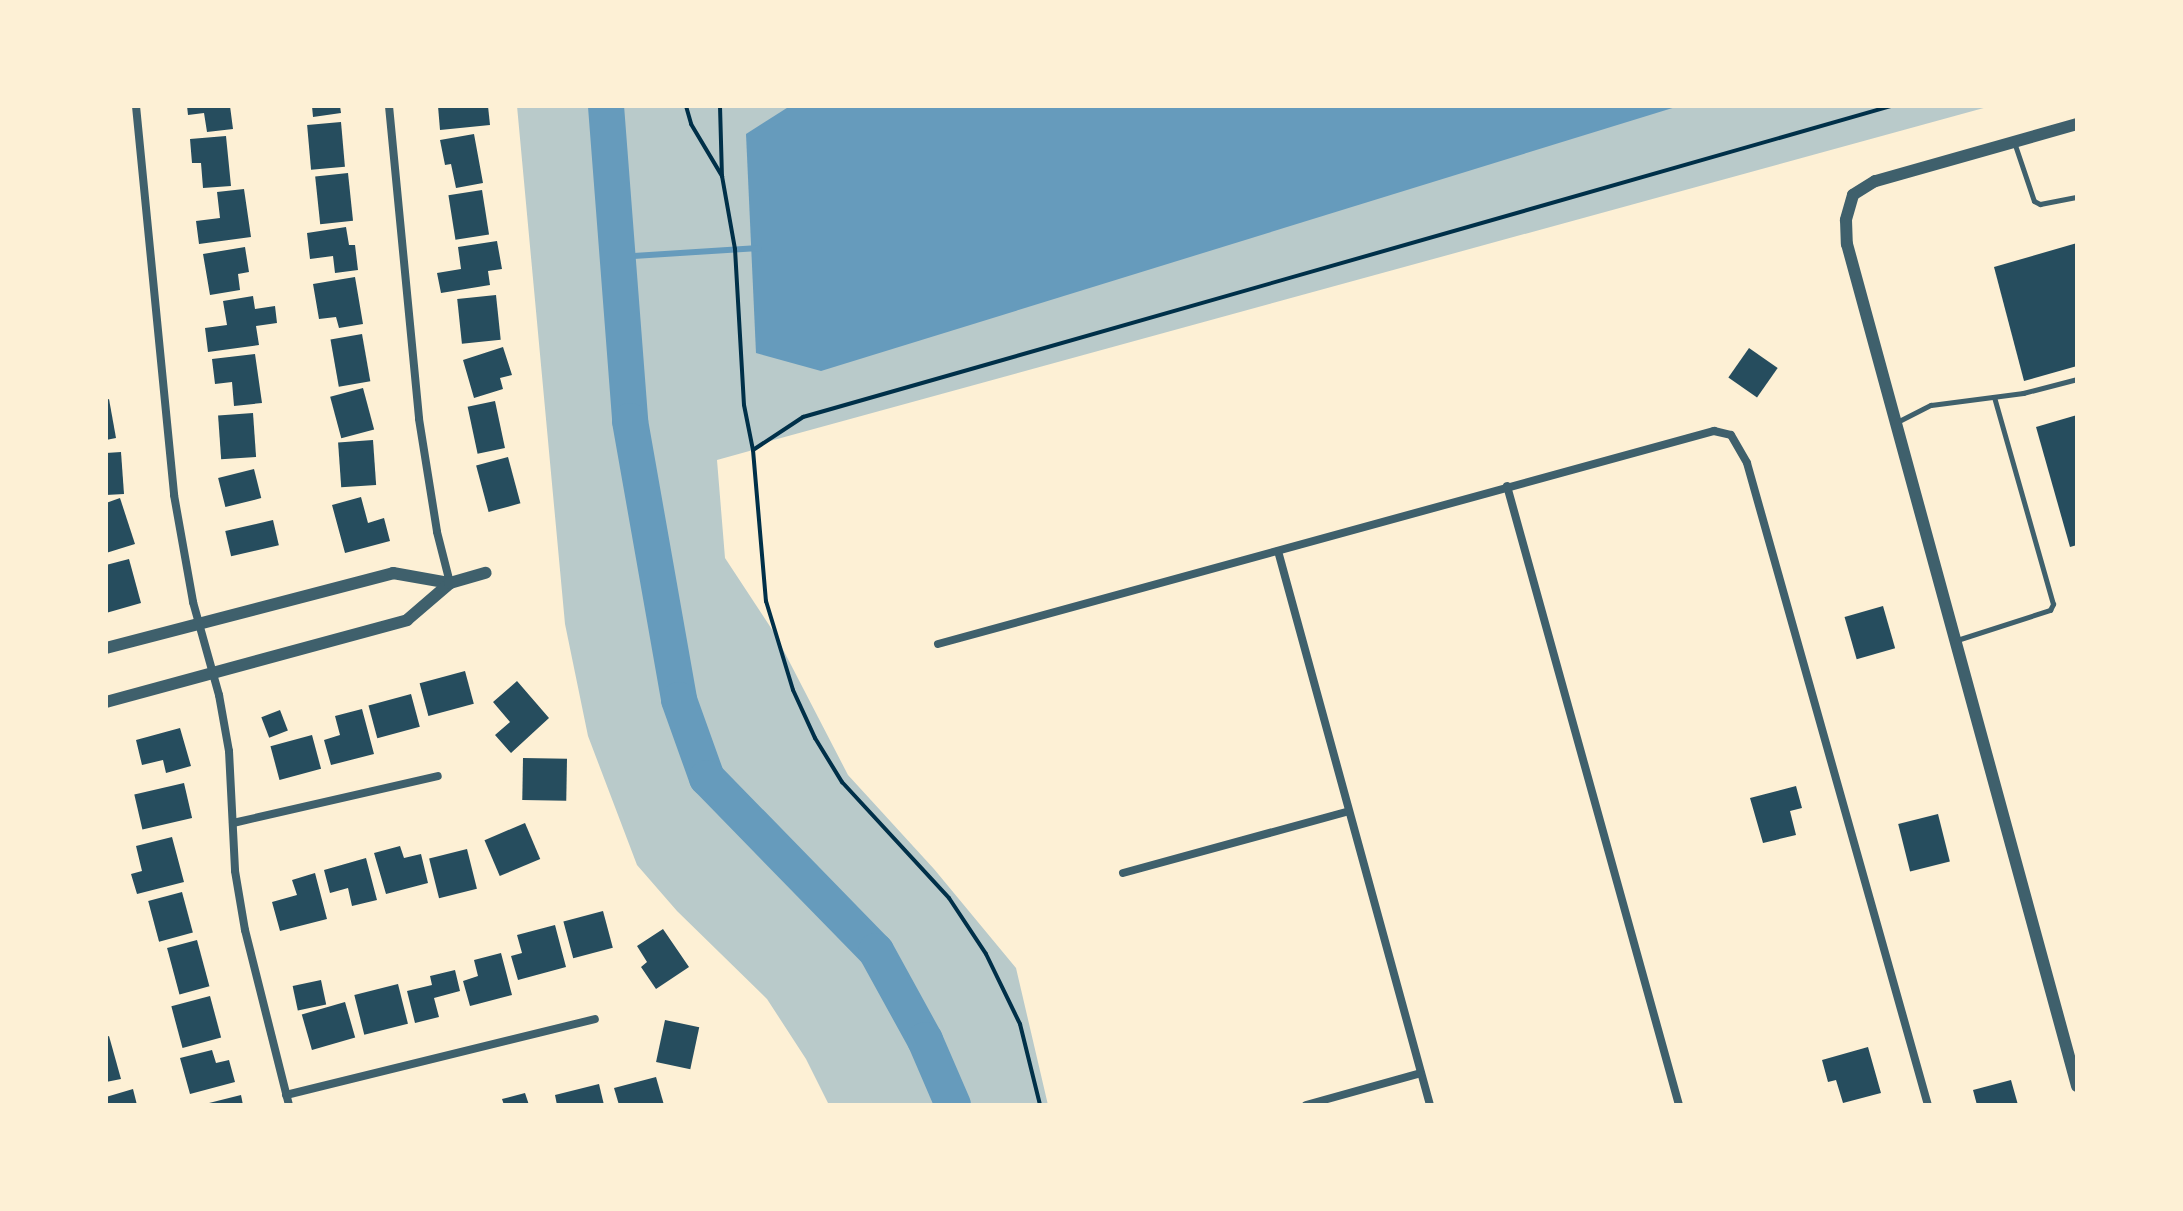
<!DOCTYPE html>
<style>
body{margin:0}
#map{position:relative;width:2183px;height:1211px;overflow:hidden;background:#fdf0d5;font-family:Jost,sans-serif}
div>[style]{position:absolute}
[style*='--x']{left:calc(var(--x)*1px);top:calc(var(--y)*1px);width:calc(var(--w)*1px);rotate:calc(var(--a)*1deg)}
.green>*{inset:0;background:#b9caca}
.water>*{inset:0;background:#669bbc}
.stream>*{height:6px;margin:-3px;padding:0 3px;transform-origin:3px;border-radius:3px;background:#669bbc}
.river>*{height:36px;margin:-18px;padding:0 18px;transform-origin:18px;border-radius:18px;background:#669bbc}
.building>*{inset:0;background:#264d5e;transform-origin:0 0}
.path>*{height:4px;margin:-2px;padding:0 2px;transform-origin:2px;border-radius:2px;background:#003049}
.service>*{height:5px;margin:-2.5px;padding:0 2.5px;transform-origin:2.5px;border-radius:2.5px;background:#3f606c}
.minor>*{height:8px;margin:-4px;padding:0 4px;transform-origin:4px;border-radius:4px;background:#3f606c}
.tertiary>*{height:12px;margin:-6px;padding:0 6px;transform-origin:6px;border-radius:6px;background:#3f606c}
span{translate:-50% -50%;white-space:nowrap;text-align:center;line-height:1.15;-webkit-text-stroke:6px #fdf0d5;paint-order:stroke}
.frame{position:absolute;inset:0;border:108px solid #fdf0d5;pointer-events:none}
</style>
<div id="map">
<div class="green">
<i style="clip-path:polygon(517px 106px,1991px 106px,770px 441px,753px 450px,717px 460px,725px 558px,775px 634px,848px 775px,934px 869px,1016px 968px,1048px 1105px,829px 1105px,806px 1059px,767px 999px,677px 911px,637px 865px,588px 736px,565px 624px)"></i>
</div>
<div class="water">
<i style="clip-path:polygon(790px 106px,1679px 106px,821px 371px,756px 353px,746px 134px)"></i>
</div>
<div class="stream">
<i style="--x:618;--y:257;--w:141;--a:-3.7"></i>
</div>
<div class="river">
<i style="--x:606;--y:106;--w:316;--a:85.6"></i>
<i style="--x:630;--y:421;--w:283;--a:80"></i>
<i style="--x:679;--y:700;--w:83;--a:70.3"></i>
<i style="--x:707;--y:778;--w:242;--a:45.7"></i>
<i style="--x:876;--y:951;--w:102;--a:61.2"></i>
<i style="--x:925;--y:1040;--w:71;--a:66.7"></i>
</div>
<div class="building">
<i style="clip-path:polygon(187px 106px,230px 106px,233px 129px,207px 132px,204px 113px,188px 115px)"></i>
<i style="clip-path:polygon(312px 106px,340px 106px,341px 113px,313px 117px)"></i>
<i style="clip-path:polygon(438px 106px,488px 106px,490px 125px,440px 130px)"></i>
<i style="left:341px;top:122px;width:45px;height:34px;rotate:85deg"></i>
<i style="clip-path:polygon(474px 134px,483px 183px,456px 188px,451px 164px,445px 165px,440px 140px)"></i>
<i style="clip-path:polygon(226px 136px,231px 186px,203px 188px,201px 163px,192px 163px,190px 139px)"></i>
<i style="left:348px;top:173px;width:48px;height:33px;rotate:84deg"></i>
<i style="clip-path:polygon(244px 189px,251px 237px,199px 244px,196px 221px,220px 218px,217px 192px)"></i>
<i style="left:482px;top:190px;width:45px;height:34px;rotate:81deg"></i>
<i style="clip-path:polygon(346px 227px,349px 245px,355px 245px,358px 270px,335px 273px,333px 256px,310px 259px,307px 233px)"></i>
<i style="clip-path:polygon(497px 241px,502px 269px,488px 271px,490px 285px,441px 293px,437px 273px,461px 269px,458px 247px)"></i>
<i style="clip-path:polygon(2077px 243px,2077px 366px,2024px 381px,1994px 267px)"></i>
<i style="clip-path:polygon(245px 247px,249px 272px,238px 274px,240px 290px,210px 295px,203px 254px)"></i>
<i style="clip-path:polygon(355px 277px,363px 324px,339px 328px,336px 317px,319px 319px,313px 284px)"></i>
<i style="left:496px;top:295px;width:45px;height:39px;rotate:84deg"></i>
<i style="clip-path:polygon(253px 296px,255px 309px,275px 306px,277px 323px,256px 326px,259px 345px,208px 352px,205px 328px,227px 325px,223px 301px)"></i>
<i style="left:362px;top:334px;width:48px;height:32px;rotate:80deg"></i>
<i style="clip-path:polygon(503px 347px,512px 375px,500px 378px,503px 389px,474px 398px,463px 360px)"></i>
<i style="left:1749px;top:348px;width:35px;height:36px;rotate:35deg"></i>
<i style="clip-path:polygon(255px 354px,262px 403px,234px 406px,232px 382px,215px 384px,212px 359px)"></i>
<i style="left:363px;top:388px;width:43px;height:34px;rotate:75deg"></i>
<i style="clip-path:polygon(109px 399px,116px 438px,106px 440px,106px 400px)"></i>
<i style="left:495px;top:401px;width:48px;height:28px;rotate:78deg"></i>
<i style="left:253px;top:413px;width:44px;height:35px;rotate:86deg"></i>
<i style="clip-path:polygon(2077px 415px,2077px 545px,2070px 547px,2036px 427px)"></i>
<i style="left:373px;top:440px;width:45px;height:35px;rotate:86deg"></i>
<i style="clip-path:polygon(121px 452px,124px 494px,106px 495px,106px 453px)"></i>
<i style="left:508px;top:457px;width:48px;height:33px;rotate:75deg"></i>
<i style="left:254px;top:469px;width:30px;height:37px;rotate:76deg"></i>
<i style="clip-path:polygon(361px 497px,368px 523px,384px 518px,390px 541px,345px 553px,332px 505px)"></i>
<i style="clip-path:polygon(120px 498px,135px 544px,106px 553px,106px 503px)"></i>
<i style="left:273px;top:520px;width:26px;height:49px;rotate:77deg"></i>
<i style="clip-path:polygon(129px 559px,141px 603px,106px 613px,106px 565px)"></i>
<i style="left:1883px;top:606px;width:44px;height:40px;rotate:74deg"></i>
<i style="left:465px;top:671px;width:34px;height:47px;rotate:75deg"></i>
<i style="clip-path:polygon(517px 681px,549px 718px,511px 753px,495px 735px,510px 722px,493px 702px)"></i>
<i style="left:411px;top:694px;width:34px;height:44px;rotate:75deg"></i>
<i style="clip-path:polygon(362px 709px,374px 754px,331px 765px,324px 740px,340px 735px,335px 716px)"></i>
<i style="left:280px;top:710px;width:22px;height:20px;rotate:69deg"></i>
<i style="clip-path:polygon(180px 728px,191px 766px,166px 773px,163px 760px,142px 765px,136px 740px)"></i>
<i style="left:312px;top:735px;width:35px;height:43px;rotate:75deg"></i>
<i style="left:523px;top:758px;width:44px;height:42px;rotate:1deg"></i>
<i style="left:184px;top:783px;width:36px;height:51px;rotate:77deg"></i>
<i style="clip-path:polygon(1796px 786px,1802px 808px,1790px 811px,1796px 835px,1763px 843px,1750px 798px)"></i>
<i style="left:1938px;top:814px;width:49px;height:41px;rotate:76deg"></i>
<i style="left:525px;top:823px;width:39px;height:44px;rotate:67deg"></i>
<i style="clip-path:polygon(172px 837px,184px 882px,137px 894px,131px 874px,142px 871px,136px 846px)"></i>
<i style="clip-path:polygon(400px 846px,404px 858px,421px 854px,428px 883px,386px 894px,374px 853px)"></i>
<i style="left:467px;top:849px;width:41px;height:39px;rotate:76deg"></i>
<i style="clip-path:polygon(366px 858px,377px 900px,352px 906px,348px 888px,330px 893px,324px 870px)"></i>
<i style="clip-path:polygon(315px 873px,327px 919px,280px 931px,272px 902px,297px 895px,292px 880px)"></i>
<i style="left:182px;top:892px;width:42px;height:35px;rotate:75deg"></i>
<i style="left:603px;top:911px;width:38px;height:41px;rotate:75deg"></i>
<i style="clip-path:polygon(555px 925px,566px 967px,518px 980px,511px 956px,522px 953px,517px 935px)"></i>
<i style="clip-path:polygon(663px 929px,689px 967px,656px 989px,641px 967px,647px 962px,637px 946px)"></i>
<i style="left:197px;top:940px;width:48px;height:31px;rotate:75deg"></i>
<i style="clip-path:polygon(501px 953px,512px 995px,470px 1006px,463px 981px,478px 976px,474px 960px)"></i>
<i style="clip-path:polygon(455px 970px,460px 991px,434px 998px,439px 1017px,415px 1023px,407px 991px,432px 985px,430px 976px)"></i>
<i style="left:321px;top:980px;width:25px;height:29px;rotate:78deg"></i>
<i style="left:398px;top:984px;width:41px;height:45px;rotate:76deg"></i>
<i style="left:210px;top:996px;width:43px;height:40px;rotate:75deg"></i>
<i style="left:345px;top:1002px;width:37px;height:45px;rotate:74deg"></i>
<i style="left:665px;top:1020px;width:35px;height:43px;rotate:12deg"></i>
<i style="clip-path:polygon(109px 1036px,121px 1079px,106px 1082px,106px 1037px)"></i>
<i style="clip-path:polygon(1868px 1047px,1881px 1093px,1843px 1103px,1836px 1080px,1828px 1082px,1822px 1060px)"></i>
<i style="clip-path:polygon(212px 1050px,216px 1063px,229px 1060px,235px 1082px,190px 1094px,180px 1058px)"></i>
<i style="clip-path:polygon(656px 1077px,664px 1105px,619px 1105px,614px 1088px)"></i>
<i style="clip-path:polygon(2011px 1080px,2018px 1105px,1977px 1105px,1973px 1090px)"></i>
<i style="clip-path:polygon(599px 1084px,604px 1105px,557px 1105px,555px 1095px)"></i>
<i style="clip-path:polygon(133px 1089px,137px 1105px,106px 1105px,106px 1097px)"></i>
<i style="clip-path:polygon(525px 1093px,529px 1105px,504px 1105px,502px 1099px)"></i>
<i style="clip-path:polygon(241px 1095px,243px 1105px,205px 1105px,205px 1104px)"></i>
</div>
<div class="path">
<i style="--x:686;--y:106;--w:19;--a:74"></i>
<i style="--x:691;--y:124;--w:61;--a:59.2"></i>
<i style="--x:722;--y:176;--w:74;--a:79.9"></i>
<i style="--x:735;--y:249;--w:156;--a:86.7"></i>
<i style="--x:744;--y:405;--w:46;--a:78.7"></i>
<i style="--x:753;--y:450;--w:152;--a:85.1"></i>
<i style="--x:766;--y:601;--w:93;--a:73.1"></i>
<i style="--x:793;--y:690;--w:53;--a:65.4"></i>
<i style="--x:815;--y:738;--w:52;--a:58.5"></i>
<i style="--x:842;--y:782;--w:158;--a:47.3"></i>
<i style="--x:949;--y:898;--w:67;--a:56.5"></i>
<i style="--x:986;--y:954;--w:78;--a:64.1"></i>
<i style="--x:1020;--y:1024;--w:83;--a:76.1"></i>
<i style="--x:720;--y:106;--w:70;--a:88.4"></i>
<i style="--x:753;--y:450;--w:60;--a:-33.4"></i>
<i style="--x:803;--y:417;--w:1132;--a:-15.95"></i>
</div>
<div class="service">
<i style="--x:2014;--y:142;--w:62;--a:71.3"></i>
<i style="--x:2034;--y:201;--w:7;--a:27"></i>
<i style="--x:2040;--y:204;--w:38;--a:-11"></i>
<i style="--x:1897;--y:422;--w:38;--a:-27"></i>
<i style="--x:1931;--y:405;--w:93;--a:-7.4"></i>
<i style="--x:2023;--y:393;--w:56;--a:-14.5"></i>
<i style="--x:1957;--y:640;--w:98;--a:-17.9"></i>
<i style="--x:2050;--y:610;--w:7;--a:-63"></i>
<i style="--x:2053;--y:604;--w:215;--a:-105.9"></i>
</div>
<div class="minor">
<i style="--x:136;--y:106;--w:391;--a:84.4"></i>
<i style="--x:174;--y:495;--w:109;--a:79.9"></i>
<i style="--x:193;--y:602;--w:97;--a:74.4"></i>
<i style="--x:219;--y:695;--w:57;--a:79.9"></i>
<i style="--x:229;--y:751;--w:120;--a:87.1"></i>
<i style="--x:235;--y:871;--w:60;--a:80.4"></i>
<i style="--x:245;--y:930;--w:180;--a:75.9"></i>
<i style="--x:389;--y:106;--w:314;--a:84.5"></i>
<i style="--x:419;--y:419;--w:114;--a:80.9"></i>
<i style="--x:437;--y:532;--w:53;--a:75.7"></i>
<i style="--x:1507;--y:486;--w:642;--a:74.47"></i>
<i style="--x:1278;--y:551;--w:574;--a:74.66"></i>
<i style="--x:938;--y:644;--w:805;--a:-15.35"></i>
<i style="--x:1714;--y:431;--w:17;--a:13"></i>
<i style="--x:1731;--y:435;--w:32;--a:60"></i>
<i style="--x:1747;--y:463;--w:667;--a:74.26"></i>
<i style="--x:233;--y:823;--w:210;--a:-12.9"></i>
<i style="--x:1123;--y:873;--w:234;--a:-15.3"></i>
<i style="--x:286;--y:1095;--w:318;--a:-13.8"></i>
<i style="--x:1306;--y:1105;--w:119;--a:-15.5"></i>
</div>
<div class="tertiary">
<i style="--x:2077;--y:124;--w:210;--a:164.2"></i>
<i style="--x:1875;--y:181;--w:26;--a:148"></i>
<i style="--x:1853;--y:195;--w:26;--a:106"></i>
<i style="--x:1846;--y:220;--w:24;--a:88"></i>
<i style="--x:1847;--y:244;--w:873;--a:74.72"></i>
<i style="--x:106;--y:648;--w:297;--a:-14.6"></i>
<i style="--x:393;--y:573;--w:58;--a:10"></i>
<i style="--x:106;--y:702;--w:312;--a:-15.2"></i>
<i style="--x:407;--y:620;--w:57;--a:-40.7"></i>
<i style="--x:450;--y:583;--w:37;--a:-16"></i>
</div>
<div class="frame"></div>
</div>
